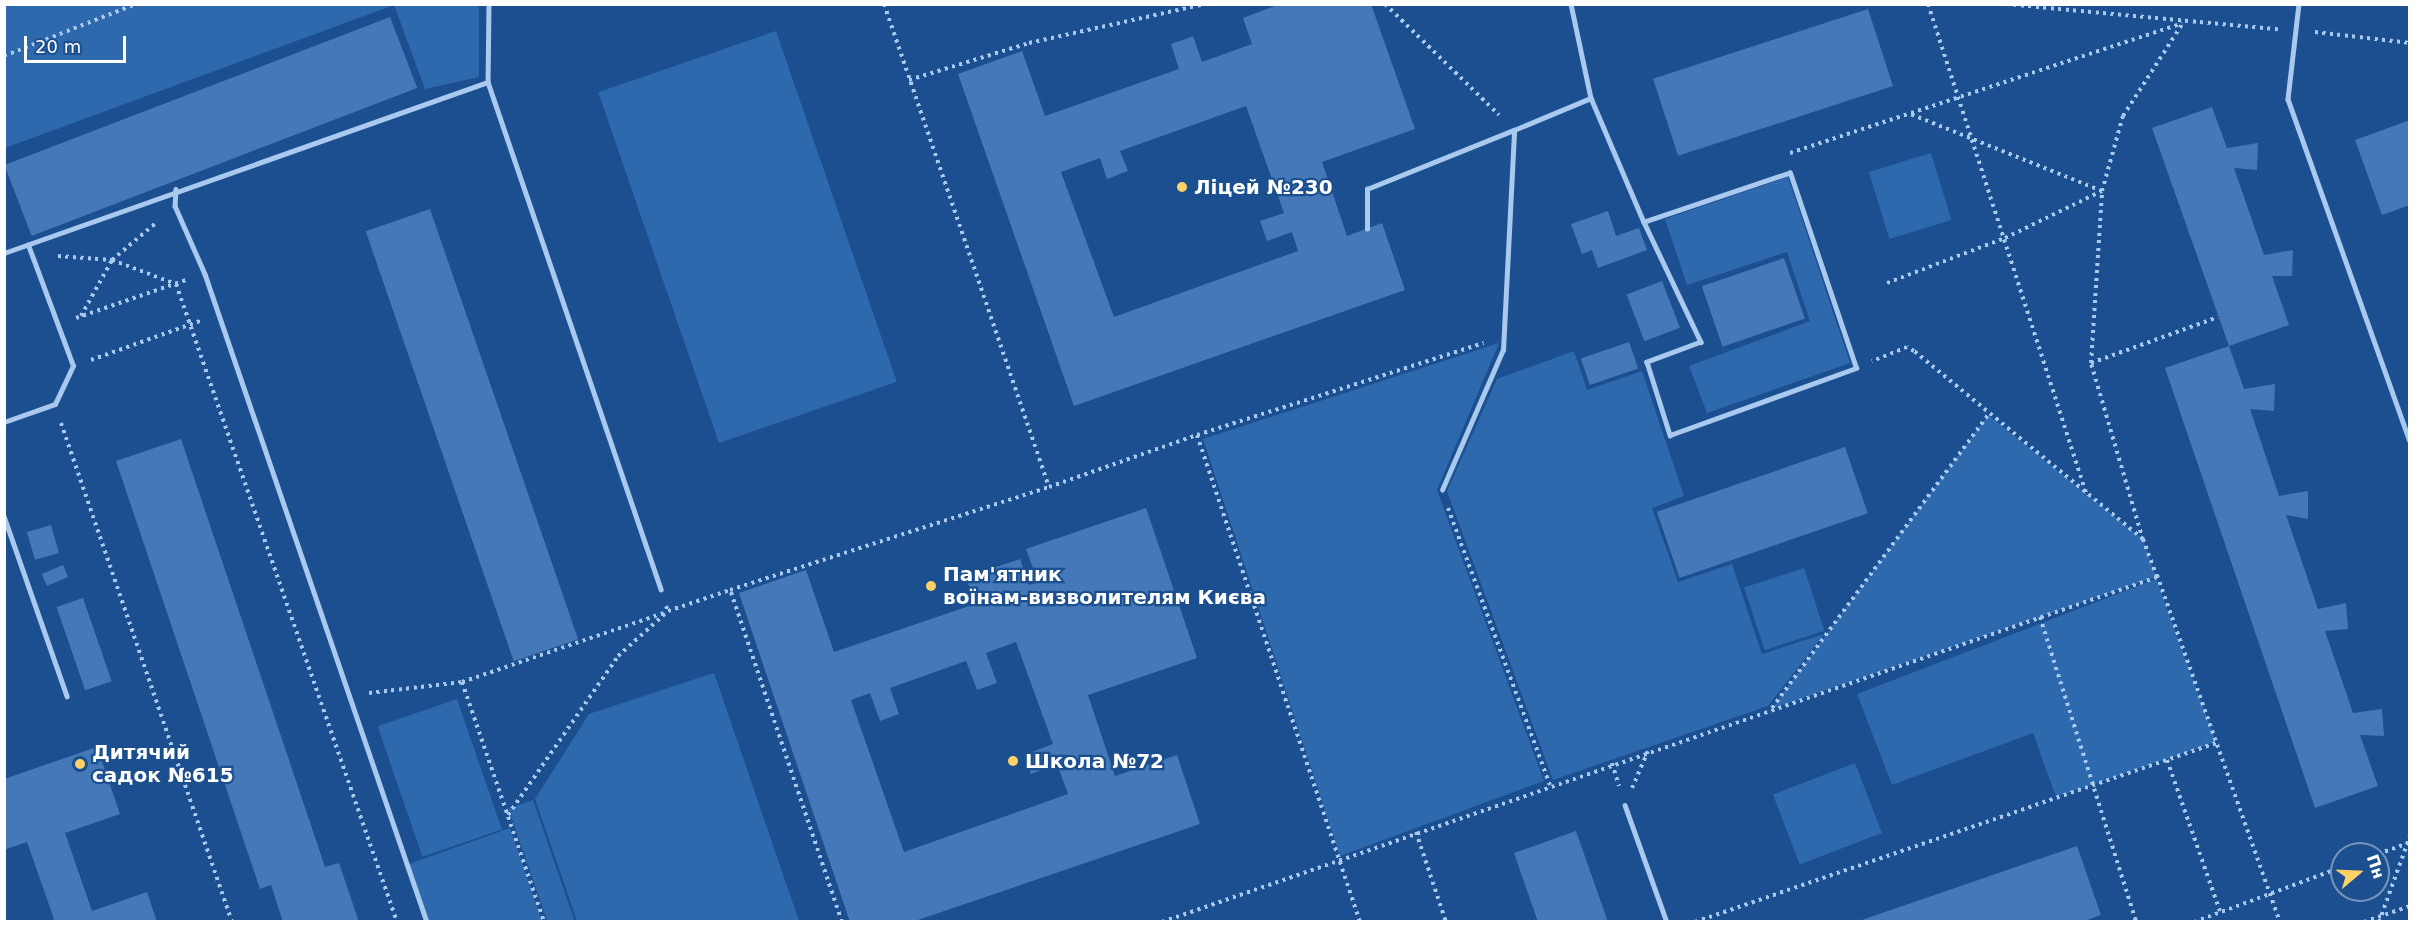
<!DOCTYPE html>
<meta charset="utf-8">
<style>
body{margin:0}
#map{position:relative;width:2414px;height:926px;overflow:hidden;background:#1b4f8f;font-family:"DejaVu Sans",sans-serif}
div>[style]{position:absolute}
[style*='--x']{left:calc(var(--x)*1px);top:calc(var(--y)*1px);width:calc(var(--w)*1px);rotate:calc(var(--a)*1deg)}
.green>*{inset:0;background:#2e69ad;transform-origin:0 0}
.building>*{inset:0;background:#4478b7;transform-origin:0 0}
.path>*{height:4px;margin-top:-2px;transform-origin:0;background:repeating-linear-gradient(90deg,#a9c9ee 0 3px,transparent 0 7.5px)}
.service>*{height:4.5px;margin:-2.25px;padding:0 2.25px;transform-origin:2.25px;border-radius:2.25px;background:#a9c9ee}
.dots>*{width:16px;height:16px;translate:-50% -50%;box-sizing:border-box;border:3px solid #1b4f8f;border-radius:50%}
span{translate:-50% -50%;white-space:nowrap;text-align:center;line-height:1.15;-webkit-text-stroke:4.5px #1b4f8f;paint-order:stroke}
.poi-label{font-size:20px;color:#fff;font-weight:700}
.left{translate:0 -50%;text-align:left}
.frame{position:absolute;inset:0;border:6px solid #fff;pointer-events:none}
.north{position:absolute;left:2330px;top:842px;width:60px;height:60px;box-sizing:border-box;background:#1b4f8f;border:2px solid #7695bc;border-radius:50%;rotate:71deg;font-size:16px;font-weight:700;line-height:24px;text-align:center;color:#fff}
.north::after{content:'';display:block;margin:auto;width:21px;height:27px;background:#ffd166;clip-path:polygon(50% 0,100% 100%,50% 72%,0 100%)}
.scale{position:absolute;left:24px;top:36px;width:102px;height:27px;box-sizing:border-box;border:3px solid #fff;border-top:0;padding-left:8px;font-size:18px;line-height:21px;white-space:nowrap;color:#fff;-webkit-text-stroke:4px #1b4f8f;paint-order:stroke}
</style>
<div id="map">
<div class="green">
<i style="clip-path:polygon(5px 4px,479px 5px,479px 77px,425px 89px,394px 5px,5px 148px)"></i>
<i style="left:776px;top:31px;width:371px;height:188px;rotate:71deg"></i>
<i style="left:1931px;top:153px;width:70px;height:65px;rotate:73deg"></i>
<i style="clip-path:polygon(1788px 177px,1850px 363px,1707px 413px,1689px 366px,1810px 321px,1787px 252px,1687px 285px,1665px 219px)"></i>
<i style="clip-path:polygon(1499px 343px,1437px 490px,1544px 781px,1340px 856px,1203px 439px)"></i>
<i style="clip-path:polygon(1574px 351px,1587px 390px,1642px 371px,1684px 496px,1652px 508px,1678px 582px,1732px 564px,1762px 654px,1824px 634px,1768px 706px,1553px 780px,1447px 491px,1497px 379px)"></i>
<i style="clip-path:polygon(1988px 415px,2143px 539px,2156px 577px,1771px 709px)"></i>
<i style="left:1804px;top:568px;width:66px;height:63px;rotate:72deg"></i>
<i style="clip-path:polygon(2156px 579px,2216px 742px,2056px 797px,2033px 733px,1892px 785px,1857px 694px)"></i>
<i style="clip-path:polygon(714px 673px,799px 921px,577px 921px,535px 799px,589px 714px)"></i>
<i style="left:457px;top:699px;width:138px;height:84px;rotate:71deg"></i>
<i style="left:1855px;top:763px;width:75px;height:88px;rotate:69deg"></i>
<i style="left:533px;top:800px;width:128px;height:26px;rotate:71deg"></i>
<i style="clip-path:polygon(510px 828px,542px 921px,429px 921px,409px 864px)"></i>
</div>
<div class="building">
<i style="clip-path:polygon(evenodd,1280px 4px,1371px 4px,1415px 129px,1322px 162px,1347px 236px,1382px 223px,1405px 290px,1074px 406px,958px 74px,1022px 51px,1045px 116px,1179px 69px,1171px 44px,1183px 40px,1193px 36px,1202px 62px,1252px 44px,1243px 18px,1280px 4px,1246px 106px,1284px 213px,1260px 221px,1267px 241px,1292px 232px,1298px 251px,1114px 317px,1061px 172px,1100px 158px,1107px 179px,1128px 171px,1120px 151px,1246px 106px)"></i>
<i style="left:1868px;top:9px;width:81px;height:226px;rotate:72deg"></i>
<i style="left:390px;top:17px;width:76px;height:413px;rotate:69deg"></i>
<i style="clip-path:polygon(2212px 107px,2227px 148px,2258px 143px,2257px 170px,2234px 168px,2264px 255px,2293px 250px,2292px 276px,2272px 276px,2289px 325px,2229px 346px,2152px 128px)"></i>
<i style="clip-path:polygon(2410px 120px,2410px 205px,2382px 215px,2355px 140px)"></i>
<i style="left:430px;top:209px;width:455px;height:68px;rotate:71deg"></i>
<i style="clip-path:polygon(1608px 211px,1616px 236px,1639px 228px,1647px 250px,1598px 268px,1592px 250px,1582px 254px,1571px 224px)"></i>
<i style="left:1784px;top:258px;width:64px;height:87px;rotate:71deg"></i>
<i style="left:1662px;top:281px;width:50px;height:38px;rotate:69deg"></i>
<i style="left:1629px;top:342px;width:28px;height:51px;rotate:71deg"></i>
<i style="clip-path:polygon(2229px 346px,2244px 389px,2275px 384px,2274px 411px,2250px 409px,2279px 496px,2308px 491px,2308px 519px,2286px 515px,2318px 609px,2346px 603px,2348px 629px,2325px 631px,2353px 713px,2382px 709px,2384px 736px,2360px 735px,2378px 786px,2315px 808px,2165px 368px)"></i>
<i style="clip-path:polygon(181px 439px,325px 867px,339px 863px,359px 922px,283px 922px,271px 885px,260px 889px,116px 461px)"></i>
<i style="left:1845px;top:447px;width:70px;height:199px;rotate:71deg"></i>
<i style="clip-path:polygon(evenodd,1146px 508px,1197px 658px,1088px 695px,1115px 776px,1177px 755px,1200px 824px,912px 922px,850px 922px,739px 593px,806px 570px,834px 652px,975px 604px,966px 577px,1020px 559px,1029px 585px,1038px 582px,1026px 549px,1146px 508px,1016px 642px,1053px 744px,1024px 755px,1031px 774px,1057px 764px,1068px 794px,904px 852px,851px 700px,870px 693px,880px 721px,899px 714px,890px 688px,966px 661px,977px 690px,997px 683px,986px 653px,1016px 642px)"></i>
<i style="left:51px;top:525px;width:29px;height:25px;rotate:74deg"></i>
<i style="left:63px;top:565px;width:13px;height:23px;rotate:67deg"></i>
<i style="left:83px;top:598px;width:88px;height:28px;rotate:71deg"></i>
<i style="clip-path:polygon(97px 747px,120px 814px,65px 833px,92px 911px,147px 892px,157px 922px,49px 922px,54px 919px,27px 842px,4px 850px,4px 779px)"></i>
<i style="clip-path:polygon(1576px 831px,1608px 922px,1538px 922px,1514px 853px)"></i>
<i style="clip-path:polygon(2077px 846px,2101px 915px,2082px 922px,1856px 922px)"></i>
</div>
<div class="path">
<i style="--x:884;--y:4;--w:510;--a:71.14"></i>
<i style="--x:1049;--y:487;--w:157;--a:-19.4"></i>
<i style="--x:1197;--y:435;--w:514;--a:71.49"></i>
<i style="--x:1385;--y:4;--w:159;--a:44.2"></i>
<i style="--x:1928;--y:4;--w:514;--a:72.09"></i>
<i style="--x:2006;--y:4;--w:273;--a:5.3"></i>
<i style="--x:2315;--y:32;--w:96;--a:6.6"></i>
<i style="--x:4;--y:56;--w:142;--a:-21.5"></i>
<i style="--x:909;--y:80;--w:126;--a:-17.1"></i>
<i style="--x:1029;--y:43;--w:180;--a:-12.5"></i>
<i style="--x:1790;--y:153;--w:413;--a:-18.3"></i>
<i style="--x:58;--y:256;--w:54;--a:4.2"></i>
<i style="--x:112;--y:260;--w:68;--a:20.6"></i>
<i style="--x:176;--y:284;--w:675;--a:70.89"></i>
<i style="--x:1887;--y:283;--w:126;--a:-20.9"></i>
<i style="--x:2005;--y:238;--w:108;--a:-25.9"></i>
<i style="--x:2102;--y:191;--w:209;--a:-158.1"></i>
<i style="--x:81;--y:316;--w:64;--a:-61"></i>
<i style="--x:112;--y:260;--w:60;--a:-40.3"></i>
<i style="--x:76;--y:318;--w:116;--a:-19.1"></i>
<i style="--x:91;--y:360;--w:116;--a:-19.7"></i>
<i style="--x:2091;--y:363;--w:135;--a:-19.9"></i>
<i style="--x:61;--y:423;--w:527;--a:71.08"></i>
<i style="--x:1197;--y:435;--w:301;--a:-17.8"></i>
<i style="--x:1448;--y:508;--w:295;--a:69.8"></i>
<i style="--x:2143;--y:540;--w:184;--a:-106.4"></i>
<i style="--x:2091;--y:363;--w:172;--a:-86.3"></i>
<i style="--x:2102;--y:191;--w:78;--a:-74.4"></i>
<i style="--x:2123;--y:116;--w:111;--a:-57.2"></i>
<i style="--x:2157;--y:575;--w:368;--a:70.5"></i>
<i style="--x:666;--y:606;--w:5;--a:68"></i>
<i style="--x:668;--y:611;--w:65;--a:-18.7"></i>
<i style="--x:2040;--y:617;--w:320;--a:72.5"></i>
<i style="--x:462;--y:682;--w:216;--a:-18.9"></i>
<i style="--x:369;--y:693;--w:94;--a:-6.7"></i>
<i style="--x:462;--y:682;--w:254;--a:71.1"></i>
<i style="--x:1772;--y:708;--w:364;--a:-53.6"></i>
<i style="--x:2167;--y:760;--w:160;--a:70.7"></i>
<i style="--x:1612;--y:763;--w:24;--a:73"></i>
<i style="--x:1632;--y:788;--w:40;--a:-66.6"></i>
<i style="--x:508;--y:815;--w:193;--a:-55.3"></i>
<i style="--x:618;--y:656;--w:67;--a:-42"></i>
<i style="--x:1416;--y:832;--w:95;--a:71.6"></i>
<i style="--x:2378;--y:854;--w:32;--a:-20"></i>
<i style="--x:842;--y:922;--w:350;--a:-108.6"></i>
<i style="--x:730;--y:590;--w:335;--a:-17.9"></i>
<i style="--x:1162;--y:922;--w:1053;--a:-19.12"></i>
<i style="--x:2157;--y:577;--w:40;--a:-110.2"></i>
<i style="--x:2143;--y:539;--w:296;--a:-140.6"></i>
<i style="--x:1914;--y:351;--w:8;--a:-150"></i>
<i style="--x:1907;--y:347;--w:38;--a:158"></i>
<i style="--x:1695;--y:922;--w:554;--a:-18.96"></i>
<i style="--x:2194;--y:922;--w:158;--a:-20.4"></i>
<i style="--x:2364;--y:922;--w:49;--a:-19.2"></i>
<i style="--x:2379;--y:922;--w:91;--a:-70.2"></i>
</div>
<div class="service">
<i style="--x:489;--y:4;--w:78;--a:90.7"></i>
<i style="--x:488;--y:82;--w:536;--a:71.16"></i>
<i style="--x:1571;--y:4;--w:96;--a:78"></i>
<i style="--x:1591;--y:98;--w:135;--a:66.9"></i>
<i style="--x:1644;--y:222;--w:133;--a:64.6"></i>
<i style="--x:1701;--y:342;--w:58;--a:159.7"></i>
<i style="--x:1647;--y:362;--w:77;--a:72.5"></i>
<i style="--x:1670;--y:435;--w:198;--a:-19.8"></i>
<i style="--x:1856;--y:368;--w:206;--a:-108.7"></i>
<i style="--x:1790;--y:173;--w:154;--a:161.4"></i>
<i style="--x:2299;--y:4;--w:96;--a:96.6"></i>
<i style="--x:2288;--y:99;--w:363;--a:70.4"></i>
<i style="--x:176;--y:189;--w:17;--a:93"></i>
<i style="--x:175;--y:206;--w:74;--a:66.2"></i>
<i style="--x:205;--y:274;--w:685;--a:71.09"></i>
<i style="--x:1367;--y:229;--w:40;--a:-90"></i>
<i style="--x:1367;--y:189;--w:158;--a:-21.9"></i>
<i style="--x:4;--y:253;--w:513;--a:-19.46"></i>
<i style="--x:4;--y:422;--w:54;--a:-19.4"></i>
<i style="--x:55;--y:404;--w:42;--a:-64.7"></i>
<i style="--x:73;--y:366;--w:129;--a:-110.4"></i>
<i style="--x:1442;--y:490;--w:153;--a:-66.5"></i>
<i style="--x:1503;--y:350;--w:220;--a:-87.1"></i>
<i style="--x:1514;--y:130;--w:83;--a:-22.6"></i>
<i style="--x:4;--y:516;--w:191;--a:70.7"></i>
<i style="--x:1625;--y:805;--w:124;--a:70.3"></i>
</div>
<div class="dots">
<i style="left:1182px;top:187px;background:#ffd166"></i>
<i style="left:931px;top:586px;background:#ffd166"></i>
<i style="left:1013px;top:761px;background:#ffd166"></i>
<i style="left:80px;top:764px;background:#ffd166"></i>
</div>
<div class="poi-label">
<span class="left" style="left:1194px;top:187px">Ліцей №230</span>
<span class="left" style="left:943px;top:586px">Пам'ятник<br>воїнам-визволителям Києва</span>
<span class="left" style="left:92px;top:764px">Дитячий<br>садок №615</span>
<span class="left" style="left:1025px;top:761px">Школа №72</span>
</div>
<div class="frame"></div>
<div class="north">Пн</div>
<div class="scale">20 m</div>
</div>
